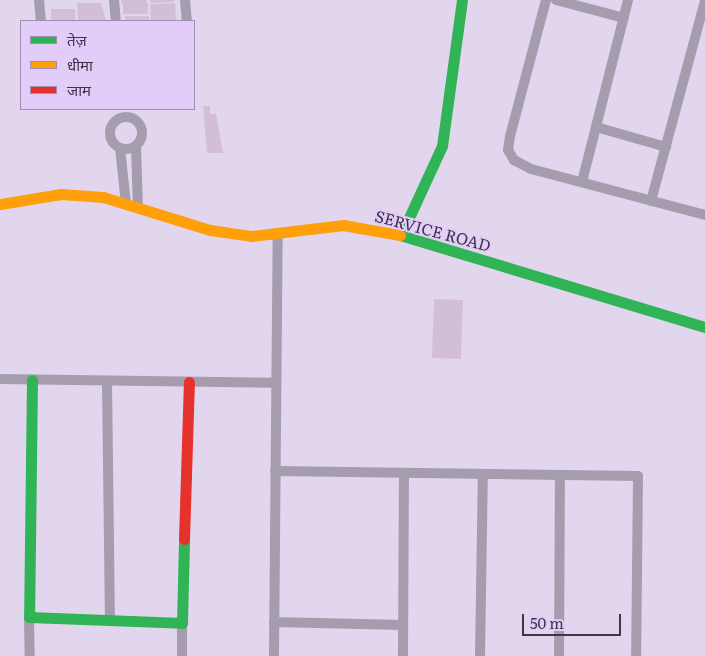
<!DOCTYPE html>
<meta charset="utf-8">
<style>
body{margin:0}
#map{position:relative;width:705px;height:656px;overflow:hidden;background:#e2d6ee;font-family:Literata,"Noto Sans Devanagari",serif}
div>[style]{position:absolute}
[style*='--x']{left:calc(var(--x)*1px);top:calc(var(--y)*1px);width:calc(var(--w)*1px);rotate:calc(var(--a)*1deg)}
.building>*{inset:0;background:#d2bed7;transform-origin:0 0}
.street>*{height:10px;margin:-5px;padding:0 5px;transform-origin:5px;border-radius:5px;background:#a59dad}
.street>.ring{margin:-5px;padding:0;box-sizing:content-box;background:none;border:10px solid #a59dad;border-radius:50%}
.fast>*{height:11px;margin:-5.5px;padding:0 5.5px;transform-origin:5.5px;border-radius:5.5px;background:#30b455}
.slow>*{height:11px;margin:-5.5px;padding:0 5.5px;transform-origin:5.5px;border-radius:5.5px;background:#ff9f0a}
.jam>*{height:11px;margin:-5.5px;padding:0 5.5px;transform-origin:5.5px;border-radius:5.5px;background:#e5322d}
span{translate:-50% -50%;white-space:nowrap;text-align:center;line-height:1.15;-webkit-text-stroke:4px #e2ccf8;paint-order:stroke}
.street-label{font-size:16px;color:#3f344a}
.legend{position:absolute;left:20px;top:20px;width:175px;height:90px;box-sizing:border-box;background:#e2ccf8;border:1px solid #a18fb2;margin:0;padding:6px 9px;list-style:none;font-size:15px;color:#3f344a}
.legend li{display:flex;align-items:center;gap:10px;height:25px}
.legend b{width:25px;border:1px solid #a18fb2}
.scale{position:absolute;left:522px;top:614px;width:99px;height:22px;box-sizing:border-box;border:2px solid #3f344a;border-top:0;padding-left:6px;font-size:15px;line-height:18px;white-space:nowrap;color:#3f344a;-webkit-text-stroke:4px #e2ccf8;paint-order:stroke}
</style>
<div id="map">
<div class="building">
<i style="left:121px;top:0;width:26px;height:3px"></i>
<i style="clip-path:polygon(149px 0,174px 0,174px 2px,151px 3px)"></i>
<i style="clip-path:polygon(77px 3px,101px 3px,106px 21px,78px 21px)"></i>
<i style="left:148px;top:3px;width:11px;height:25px;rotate:90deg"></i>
<i style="left:175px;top:3px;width:18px;height:25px;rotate:87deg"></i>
<i style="left:75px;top:9px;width:12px;height:24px;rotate:90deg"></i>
<i style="left:125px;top:16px;width:24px;height:5px"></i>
<i style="clip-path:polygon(203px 106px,210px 106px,210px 114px,216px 114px,223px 153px,207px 153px)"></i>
<i style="left:434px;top:299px;width:29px;height:59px;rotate:2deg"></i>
</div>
<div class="street">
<i style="--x:39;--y:0;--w:21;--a:85"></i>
<i style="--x:114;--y:0;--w:21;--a:85"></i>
<i style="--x:185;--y:0;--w:21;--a:85"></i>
<i style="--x:546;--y:0;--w:141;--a:104.8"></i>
<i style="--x:510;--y:136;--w:14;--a:98"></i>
<i style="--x:508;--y:150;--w:12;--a:59"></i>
<i style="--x:514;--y:160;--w:19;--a:28"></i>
<i style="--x:531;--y:169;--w:180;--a:14.8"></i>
<i style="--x:556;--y:0;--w:70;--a:14.8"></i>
<i class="ring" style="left:110px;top:117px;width:22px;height:22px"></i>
<i style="--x:596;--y:127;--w:73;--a:15.9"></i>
<i style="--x:136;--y:146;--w:62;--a:88.2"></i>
<i style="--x:120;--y:148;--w:56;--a:83.9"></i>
<i style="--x:582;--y:182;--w:188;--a:-75.8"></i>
<i style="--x:651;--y:201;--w:207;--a:-74.9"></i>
<i style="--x:0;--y:379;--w:275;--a:0.8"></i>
<i style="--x:107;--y:381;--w:238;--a:89.3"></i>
<i style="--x:275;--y:471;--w:363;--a:0.8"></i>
<i style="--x:638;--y:476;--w:180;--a:90.6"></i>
<i style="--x:29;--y:617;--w:39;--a:89"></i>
<i style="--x:274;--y:622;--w:129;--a:1.3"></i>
<i style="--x:182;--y:623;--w:33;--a:90"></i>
<i style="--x:274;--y:656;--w:423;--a:-89.5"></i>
<i style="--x:403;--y:656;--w:183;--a:-89.7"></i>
<i style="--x:480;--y:656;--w:182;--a:-89.1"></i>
<i style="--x:559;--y:656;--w:181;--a:-89.7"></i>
</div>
<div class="fast">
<i style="--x:400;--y:235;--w:319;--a:16.8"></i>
<i style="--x:401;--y:235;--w:98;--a:-65.3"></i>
<i style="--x:442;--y:146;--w:147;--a:-82.2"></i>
<i style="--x:32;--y:380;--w:237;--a:90.7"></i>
<i style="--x:29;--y:617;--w:153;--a:2.2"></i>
<i style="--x:182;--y:623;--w:84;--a:-88.6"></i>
</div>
<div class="slow">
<i style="--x:0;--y:204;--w:62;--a:-9.3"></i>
<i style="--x:61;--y:194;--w:42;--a:4.1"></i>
<i style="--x:103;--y:197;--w:112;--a:17.1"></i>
<i style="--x:210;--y:230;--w:41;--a:8.3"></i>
<i style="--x:251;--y:236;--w:93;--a:-6.8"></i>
<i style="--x:343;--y:225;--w:58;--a:10"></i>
</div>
<div class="jam">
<i style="--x:184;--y:539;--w:157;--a:-88.2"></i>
</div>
<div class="street-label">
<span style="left:433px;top:230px;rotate:15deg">SERVICE ROAD</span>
</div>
<ul class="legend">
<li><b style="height:6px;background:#30b455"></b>तेज़</li>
<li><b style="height:6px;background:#ff9f0a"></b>धीमा</li>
<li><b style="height:6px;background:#e5322d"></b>जाम</li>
</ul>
<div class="scale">50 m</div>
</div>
